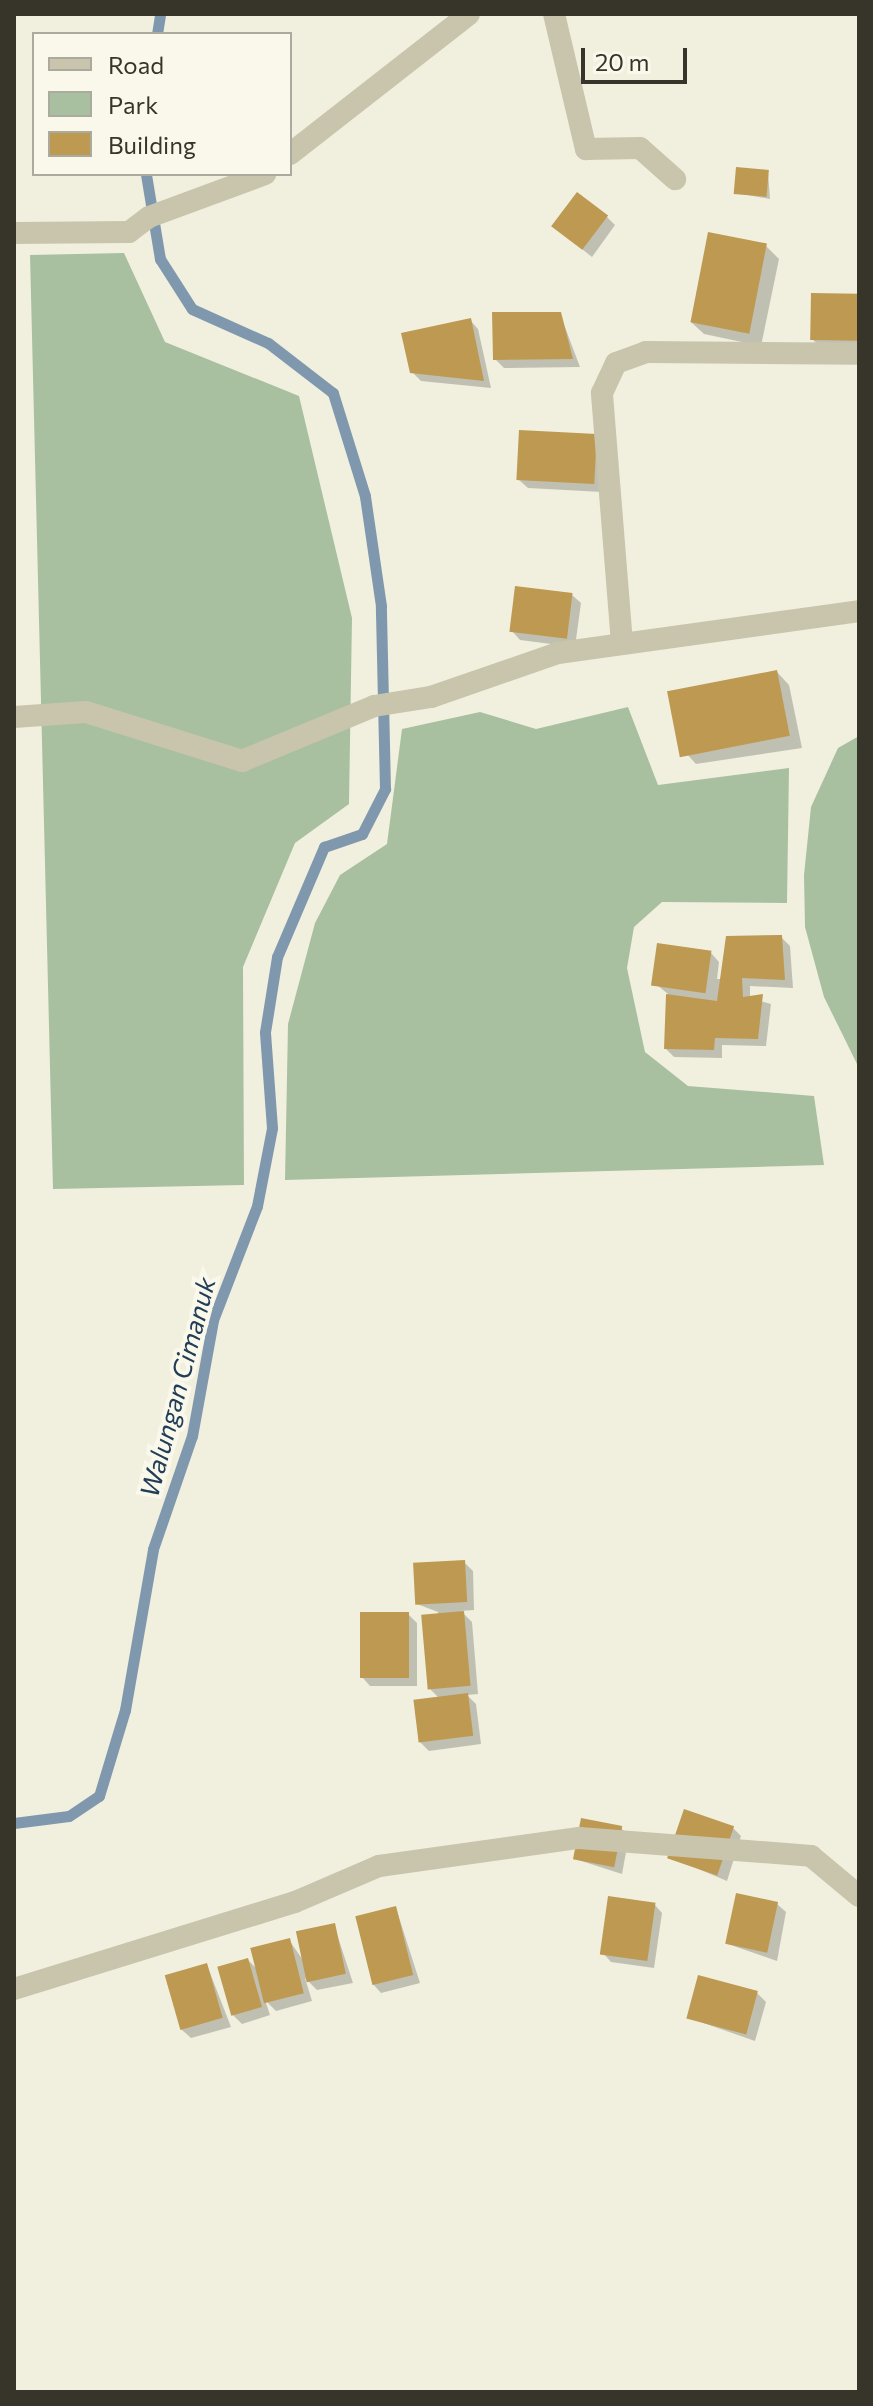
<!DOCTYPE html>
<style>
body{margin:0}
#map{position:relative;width:873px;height:2406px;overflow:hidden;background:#f1f0df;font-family:Commissioner,sans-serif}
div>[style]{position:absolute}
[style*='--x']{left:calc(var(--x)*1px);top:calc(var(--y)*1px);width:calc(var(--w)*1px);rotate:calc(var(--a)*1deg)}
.green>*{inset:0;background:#a8c0a0}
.shadow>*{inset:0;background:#0003}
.stream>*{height:11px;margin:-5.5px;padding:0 5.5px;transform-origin:5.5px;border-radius:5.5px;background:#8098ad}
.building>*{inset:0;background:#be9951;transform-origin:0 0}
.minor>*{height:22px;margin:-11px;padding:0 11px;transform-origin:11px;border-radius:11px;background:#c9c5ac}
span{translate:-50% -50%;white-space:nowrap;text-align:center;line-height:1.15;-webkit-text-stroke:8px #f9f8eb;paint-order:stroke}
.water-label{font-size:26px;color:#223d56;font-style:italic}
.frame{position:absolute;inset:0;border:16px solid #37342a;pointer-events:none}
.legend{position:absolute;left:32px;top:32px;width:260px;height:144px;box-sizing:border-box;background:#f9f8eb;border:2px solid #abaa9e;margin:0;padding:10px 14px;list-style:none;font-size:24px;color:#37342a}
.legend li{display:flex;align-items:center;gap:16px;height:40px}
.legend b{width:40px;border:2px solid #abaa9e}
.scale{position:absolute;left:581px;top:48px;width:106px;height:36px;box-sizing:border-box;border:4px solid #37342a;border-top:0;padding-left:10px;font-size:24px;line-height:28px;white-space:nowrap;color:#37342a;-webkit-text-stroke:6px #f9f8eb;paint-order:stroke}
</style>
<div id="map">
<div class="green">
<i style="clip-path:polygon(124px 253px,165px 342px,299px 396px,352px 618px,349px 804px,295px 843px,243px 967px,244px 1185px,53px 1189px,30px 255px)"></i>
<i style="clip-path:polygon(628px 707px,658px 785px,789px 768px,787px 903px,662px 902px,634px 927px,627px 968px,645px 1052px,688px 1086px,814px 1096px,824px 1165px,285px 1180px,288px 1024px,315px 923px,340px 875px,387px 844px,402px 729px,480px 712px,536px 729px)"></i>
<i style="clip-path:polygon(859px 736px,859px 1068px,824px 997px,805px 927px,804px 875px,811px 807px,838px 748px)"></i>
</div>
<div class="shadow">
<i style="clip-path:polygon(768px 172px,770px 199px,736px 193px)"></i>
<i style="clip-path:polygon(606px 216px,615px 225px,592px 257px,554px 227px)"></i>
<i style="clip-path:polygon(766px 246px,779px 259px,761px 346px,704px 334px,691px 322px)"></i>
<i style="clip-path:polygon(859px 296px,859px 349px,821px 348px,812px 339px)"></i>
<i style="clip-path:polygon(560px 314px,580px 367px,504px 368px,495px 359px)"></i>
<i style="clip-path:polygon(470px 320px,478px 329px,491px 388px,421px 381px,412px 372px)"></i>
<i style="clip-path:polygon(596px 436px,602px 492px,528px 488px,519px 480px)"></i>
<i style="clip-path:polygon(572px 595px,581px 603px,575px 647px,520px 640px,512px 631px)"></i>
<i style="clip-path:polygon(777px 672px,789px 685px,802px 748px,696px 764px,684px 751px)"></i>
<i style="clip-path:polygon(781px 937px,790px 946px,793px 988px,750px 986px,750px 998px,771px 1004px,766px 1046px,722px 1045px,722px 1058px,674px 1057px,666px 1049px,668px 994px,657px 985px,711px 953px,719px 962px,717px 979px,726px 979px)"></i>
<i style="clip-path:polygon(464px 1562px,473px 1571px,474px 1610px,461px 1611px,472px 1622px,478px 1694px,467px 1695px,476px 1704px,481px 1744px,429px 1751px,420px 1742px,439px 1698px,430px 1689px,438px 1612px,417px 1604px)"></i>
<i style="clip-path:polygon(408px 1614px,417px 1623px,417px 1686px,370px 1686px,362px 1677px)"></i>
<i style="clip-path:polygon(621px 1828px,629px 1836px,622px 1874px,575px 1859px)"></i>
<i style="clip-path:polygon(733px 1828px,741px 1836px,727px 1881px,670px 1857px)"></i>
<i style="clip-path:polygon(654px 1904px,662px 1913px,654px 1968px,611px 1962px,603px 1953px)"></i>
<i style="clip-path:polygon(777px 1904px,786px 1912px,777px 1961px,728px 1944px)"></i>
<i style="clip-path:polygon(396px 1908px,420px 1983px,381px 1993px,373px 1984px)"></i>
<i style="clip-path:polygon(334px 1925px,353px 1983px,317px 1990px,305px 1978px,312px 2001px,276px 2011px,265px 2000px,270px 2015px,242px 2024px,233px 2015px,248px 1960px,259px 1971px,289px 1940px,305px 1963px)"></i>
<i style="clip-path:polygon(207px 1965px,231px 2027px,191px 2038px,182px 2030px)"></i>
<i style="clip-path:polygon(757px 1993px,766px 2002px,755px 2041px,689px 2018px)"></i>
</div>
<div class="stream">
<i style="--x:157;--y:34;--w:20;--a:-81"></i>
<i style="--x:14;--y:1823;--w:55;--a:-7.3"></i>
<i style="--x:69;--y:1816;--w:36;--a:-34"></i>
<i style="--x:99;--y:1796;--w:90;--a:-73.2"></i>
<i style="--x:125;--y:1710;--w:163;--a:-80.1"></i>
<i style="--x:153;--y:1549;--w:120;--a:-71"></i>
<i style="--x:192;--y:1436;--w:118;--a:-79.7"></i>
<i style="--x:213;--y:1320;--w:122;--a:-68.9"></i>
<i style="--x:257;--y:1206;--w:79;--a:-79.1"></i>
<i style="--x:272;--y:1128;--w:96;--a:-94.2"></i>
<i style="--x:265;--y:1032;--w:76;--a:-80.9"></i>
<i style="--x:277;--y:957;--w:120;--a:-66.9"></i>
<i style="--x:324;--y:847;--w:40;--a:-18.9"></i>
<i style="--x:362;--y:834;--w:51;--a:-62.9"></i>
<i style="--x:385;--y:789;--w:183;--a:-91.3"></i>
<i style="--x:381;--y:606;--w:111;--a:-98.3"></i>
<i style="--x:365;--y:496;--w:108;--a:-107.3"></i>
<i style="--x:333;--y:393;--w:82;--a:-142.4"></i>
<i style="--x:268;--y:343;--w:83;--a:-155.9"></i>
<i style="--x:192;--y:309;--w:59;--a:-122.6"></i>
<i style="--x:160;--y:259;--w:86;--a:-99.4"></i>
</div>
<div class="building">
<i style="left:736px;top:167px;width:33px;height:27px;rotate:5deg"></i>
<i style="left:577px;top:192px;width:39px;height:43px;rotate:37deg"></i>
<i style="left:708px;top:232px;width:60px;height:92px;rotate:11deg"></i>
<i style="left:811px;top:293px;width:48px;height:47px;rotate:1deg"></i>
<i style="clip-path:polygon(492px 312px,561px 312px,573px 359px,493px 360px)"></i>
<i style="clip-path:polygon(471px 318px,484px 381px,410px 373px,401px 333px)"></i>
<i style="left:519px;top:430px;width:78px;height:50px;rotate:3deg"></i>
<i style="left:515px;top:586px;width:58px;height:46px;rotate:7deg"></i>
<i style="left:777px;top:670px;width:67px;height:112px;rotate:79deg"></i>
<i style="clip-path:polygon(782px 935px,785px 980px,742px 978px,743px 997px,763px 994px,758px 1039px,715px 1038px,714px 1050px,664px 1049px,666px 994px,717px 1001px,726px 936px)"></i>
<i style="left:657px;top:943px;width:55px;height:43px;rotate:8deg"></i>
<i style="left:465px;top:1560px;width:42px;height:52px;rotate:87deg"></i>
<i style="left:464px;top:1611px;width:75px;height:43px;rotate:85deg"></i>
<i style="left:360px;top:1612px;width:49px;height:66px"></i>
<i style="left:468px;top:1693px;width:43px;height:55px;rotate:83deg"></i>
<i style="left:684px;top:1809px;width:53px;height:52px;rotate:19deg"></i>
<i style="left:581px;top:1818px;width:42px;height:42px;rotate:11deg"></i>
<i style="left:736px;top:1893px;width:43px;height:52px;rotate:12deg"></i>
<i style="left:608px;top:1896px;width:48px;height:59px;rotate:8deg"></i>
<i style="left:396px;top:1906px;width:71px;height:42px;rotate:76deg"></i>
<i style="left:335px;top:1923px;width:52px;height:40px;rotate:78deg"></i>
<i style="left:290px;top:1938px;width:57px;height:41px;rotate:76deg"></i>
<i style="left:248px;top:1958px;width:51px;height:32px;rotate:74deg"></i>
<i style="left:207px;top:1963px;width:57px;height:44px;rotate:74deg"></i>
<i style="left:698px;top:1975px;width:62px;height:45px;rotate:15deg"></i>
</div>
<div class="minor">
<i style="--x:554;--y:14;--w:139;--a:76.7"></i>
<i style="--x:586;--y:149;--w:54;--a:-1.1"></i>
<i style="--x:640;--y:148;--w:47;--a:41.5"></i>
<i style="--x:290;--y:154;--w:227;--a:-38"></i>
<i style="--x:14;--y:233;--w:115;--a:-0.5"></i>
<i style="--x:129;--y:232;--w:25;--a:-37"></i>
<i style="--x:149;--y:217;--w:124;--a:-20.3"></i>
<i style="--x:622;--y:643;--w:251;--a:-94.6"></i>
<i style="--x:602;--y:393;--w:33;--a:-65"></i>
<i style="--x:616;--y:363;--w:32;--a:-20"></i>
<i style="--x:646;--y:352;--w:213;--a:0.5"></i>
<i style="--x:14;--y:717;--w:72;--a:-4"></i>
<i style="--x:86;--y:712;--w:164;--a:17.4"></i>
<i style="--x:242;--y:761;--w:143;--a:-22.6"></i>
<i style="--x:374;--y:706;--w:58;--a:-9"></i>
<i style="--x:431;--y:697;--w:134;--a:-19.1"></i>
<i style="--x:558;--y:653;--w:304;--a:-7.9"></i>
<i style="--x:14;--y:1989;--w:294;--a:-17.2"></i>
<i style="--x:295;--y:1902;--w:91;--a:-23.2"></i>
<i style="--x:379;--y:1866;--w:202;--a:-8"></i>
<i style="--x:579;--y:1838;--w:233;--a:4.4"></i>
<i style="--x:811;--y:1856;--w:62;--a:39.8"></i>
</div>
<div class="water-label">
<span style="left:177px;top:1387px;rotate:-75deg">Walungan Cimanuk</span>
</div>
<div class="frame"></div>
<ul class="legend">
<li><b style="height:10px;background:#c9c5ac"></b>Road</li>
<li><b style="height:22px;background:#a8c0a0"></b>Park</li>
<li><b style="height:22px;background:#be9951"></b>Building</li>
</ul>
<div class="scale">20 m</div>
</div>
